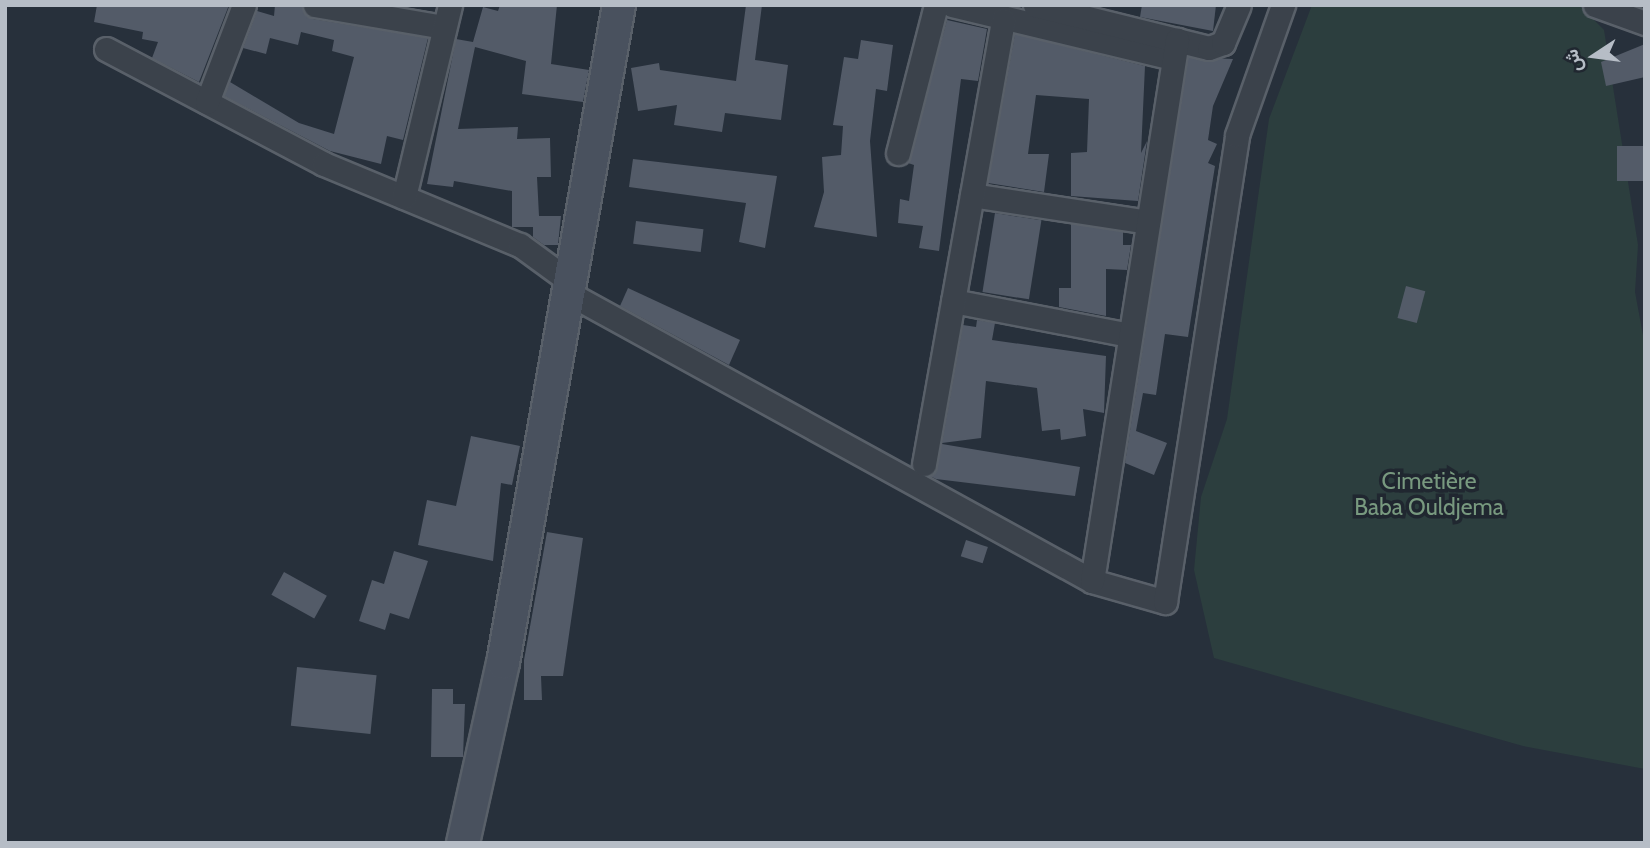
<!DOCTYPE html>
<meta charset="utf-8">
<style>
body{margin:0}
#map{position:relative;width:1650px;height:848px;overflow:hidden;background:#27303b;font-family:Cabin,Vazirmatn,sans-serif}
div>[style]{position:absolute}
[style*='--x']{left:calc(var(--x)*1px);top:calc(var(--y)*1px);width:calc(var(--w)*1px);rotate:calc(var(--a)*1deg)}
.green>*{inset:0;background:#2c3e3e}
.building>*{inset:0;background:#535b68;transform-origin:0 0}
.roads{filter:drop-shadow(2px 0 #596069) drop-shadow(-2px 0 #596069) drop-shadow(0 2px #596069) drop-shadow(0 -2px #596069)}
.minor>*{height:23px;margin:-11.5px;padding:0 11.5px;transform-origin:11.5px;border-radius:11.5px;background:#3b424b}
.secondary>*{height:32px;margin:-16px;padding:0 16px;transform-origin:16px;border-radius:16px;background:#49515e}
span{translate:-50% -50%;white-space:nowrap;text-align:center;line-height:1.15;-webkit-text-stroke:7px #202730;paint-order:stroke}
.park-label{font-size:23px;color:#78997f}
.frame{position:absolute;inset:0;border:7px solid #b6bdc6;pointer-events:none}
.north{position:absolute;left:1559px;top:21px;width:70px;height:70px;-webkit-text-stroke:5px #202730;paint-order:stroke;rotate:257deg;font-size:19px;font-weight:700;line-height:28px;text-align:center;color:#b6bdc6}
.north::after{content:'';display:block;margin:auto;width:24px;height:32px;background:#b6bdc6;clip-path:polygon(50% 0,100% 100%,50% 72%,0 100%)}
</style>
<div id="map">
<div class="green">
<i style="clip-path:polygon(1312px 5px,1579px 5px,1604px 30px,1638px 245px,1635px 292px,1645px 346px,1645px 769px,1523px 746px,1214px 658px,1194px 570px,1201px 497px,1227px 419px,1269px 119px)"></i>
</div>
<div class="building">
<i style="clip-path:polygon(97px 5px,229px 5px,199px 82px,152px 58px,158px 42px,142px 39px,143px 32px,94px 22px)"></i>
<i style="clip-path:polygon(275px 5px,301px 5px,313px 19px,428px 38px,403px 140px,387px 136px,381px 164px,330px 151px,224px 96px,230px 82px,299px 123px,334px 134px,354px 57px,332px 51px,334px 40px,301px 32px,298px 45px,270px 38px,266px 54px,243px 48px,257px 11px,274px 16px)"></i>
<i style="clip-path:polygon(500px 5px,557px 5px,551px 64px,589px 70px,583px 102px,522px 94px,526px 61px,475px 47px,458px 129px,518px 127px,517px 139px,550px 138px,551px 177px,537px 177px,539px 216px,561px 216px,558px 245px,544px 245px,533px 237px,533px 227px,512px 227px,512px 191px,454px 181px,453px 187px,427px 184px,456px 39px,473px 42px,483px 7px,498px 11px)"></i>
<i style="clip-path:polygon(746px 5px,762px 5px,755px 60px,788px 65px,781px 120px,725px 113px,722px 132px,674px 125px,677px 105px,638px 111px,631px 68px,659px 63px,660px 70px,736px 81px)"></i>
<i style="clip-path:polygon(1142px 5px,1216px 5px,1213px 31px,1140px 17px)"></i>
<i style="clip-path:polygon(947px 20px,987px 29px,978px 81px,961px 79px,939px 251px,919px 248px,923px 226px,898px 223px,900px 199px,909px 201px,914px 165px,908px 163px)"></i>
<i style="clip-path:polygon(1015px 34px,1145px 66px,1141px 153px,1147px 141px,1138px 201px,1071px 196px,1071px 153px,1087px 152px,1089px 99px,1036px 95px,1028px 154px,1049px 154px,1044px 192px,988px 183px)"></i>
<i style="clip-path:polygon(861px 40px,893px 45px,887px 91px,876px 89px,870px 141px,877px 237px,814px 227px,824px 192px,822px 157px,841px 155px,843px 126px,833px 125px,844px 57px,858px 59px)"></i>
<i style="clip-path:polygon(1645px 44px,1645px 77px,1606px 86px,1601px 62px)"></i>
<i style="clip-path:polygon(1188px 57px,1233px 59px,1213px 106px,1208px 140px,1217px 144px,1208px 163px,1215px 166px,1188px 337px,1165px 334px,1156px 395px,1143px 393px,1136px 431px,1167px 443px,1154px 475px,1125px 463px)"></i>
<i style="left:1645px;top:146px;width:35px;height:28px;rotate:90deg"></i>
<i style="clip-path:polygon(633px 159px,777px 176px,765px 248px,739px 242px,746px 203px,629px 187px)"></i>
<i style="left:995px;top:213px;width:47px;height:80px;rotate:9deg"></i>
<i style="left:636px;top:221px;width:68px;height:23px;rotate:7deg"></i>
<i style="clip-path:polygon(1071px 224px,1123px 232px,1123px 245px,1131px 245px,1127px 270px,1106px 269px,1106px 316px,1059px 307px,1059px 288px,1071px 288px)"></i>
<i style="left:1406px;top:286px;width:20px;height:33px;rotate:15deg"></i>
<i style="clip-path:polygon(628px 288px,740px 340px,729px 365px,620px 306px)"></i>
<i style="clip-path:polygon(977px 320px,995px 323px,992px 340px,1106px 356px,1104px 413px,1083px 409px,1086px 436px,1061px 440px,1060px 429px,1042px 431px,1037px 388px,986px 381px,981px 438px,942px 443px,963px 325px,976px 327px)"></i>
<i style="clip-path:polygon(471px 436px,520px 446px,512px 485px,501px 483px,493px 561px,418px 545px,427px 500px,456px 506px)"></i>
<i style="clip-path:polygon(942px 444px,1080px 467px,1075px 496px,936px 479px,930px 476px)"></i>
<i style="clip-path:polygon(547px 532px,583px 538px,563px 676px,541px 676px,542px 700px,524px 700px,524px 660px)"></i>
<i style="left:966px;top:540px;width:23px;height:17px;rotate:18deg"></i>
<i style="clip-path:polygon(394px 551px,428px 561px,409px 619px,390px 613px,385px 630px,359px 621px,372px 580px,384px 584px)"></i>
<i style="left:284px;top:572px;width:49px;height:26px;rotate:29deg"></i>
<i style="left:297px;top:667px;width:80px;height:59px;rotate:6deg"></i>
<i style="clip-path:polygon(432px 689px,453px 689px,453px 704px,465px 704px,463px 757px,431px 757px)"></i>
</div>
<div class="roads">
<div class="minor">
<i style="--x:315;--y:5;--w:131;--a:9.7"></i>
<i style="--x:952;--y:5;--w:226;--a:13.5"></i>
<i style="--x:1035;--y:5;--w:179;--a:13.9"></i>
<i style="--x:1209;--y:48;--w:15;--a:-20"></i>
<i style="--x:1223;--y:43;--w:41;--a:-67.2"></i>
<i style="--x:1595;--y:5;--w:53;--a:19.8"></i>
<i style="--x:106;--y:49;--w:246;--a:27.8"></i>
<i style="--x:324;--y:164;--w:212;--a:22.5"></i>
<i style="--x:520;--y:245;--w:64;--a:36.2"></i>
<i style="--x:207;--y:102;--w:104;--a:-69.1"></i>
<i style="--x:898;--y:153;--w:153;--a:-75.6"></i>
<i style="--x:972;--y:195;--w:178;--a:8.7"></i>
<i style="--x:404;--y:197;--w:197;--a:-76.5"></i>
<i style="--x:570;--y:294;--w:596;--a:28.8"></i>
<i style="--x:1092;--y:581;--w:76;--a:16"></i>
<i style="--x:1165;--y:602;--w:473;--a:-81.2"></i>
<i style="--x:1237;--y:135;--w:138;--a:-70.5"></i>
<i style="--x:953;--y:301;--w:179;--a:10.9"></i>
<i style="--x:924;--y:464;--w:451;--a:-79.9"></i>
<i style="--x:1092;--y:581;--w:548;--a:-81.07"></i>
</div>
<div class="secondary">
<i style="--x:463;--y:843;--w:184;--a:-77.5"></i>
<i style="--x:503;--y:663;--w:668;--a:-80"></i>
</div>
</div>
<div class="park-label">
<span style="left:1429px;top:494px">Cimetière<br>Baba Ouldjema</span>
</div>
<div class="frame"></div>
<div class="north">ش</div>
</div>
